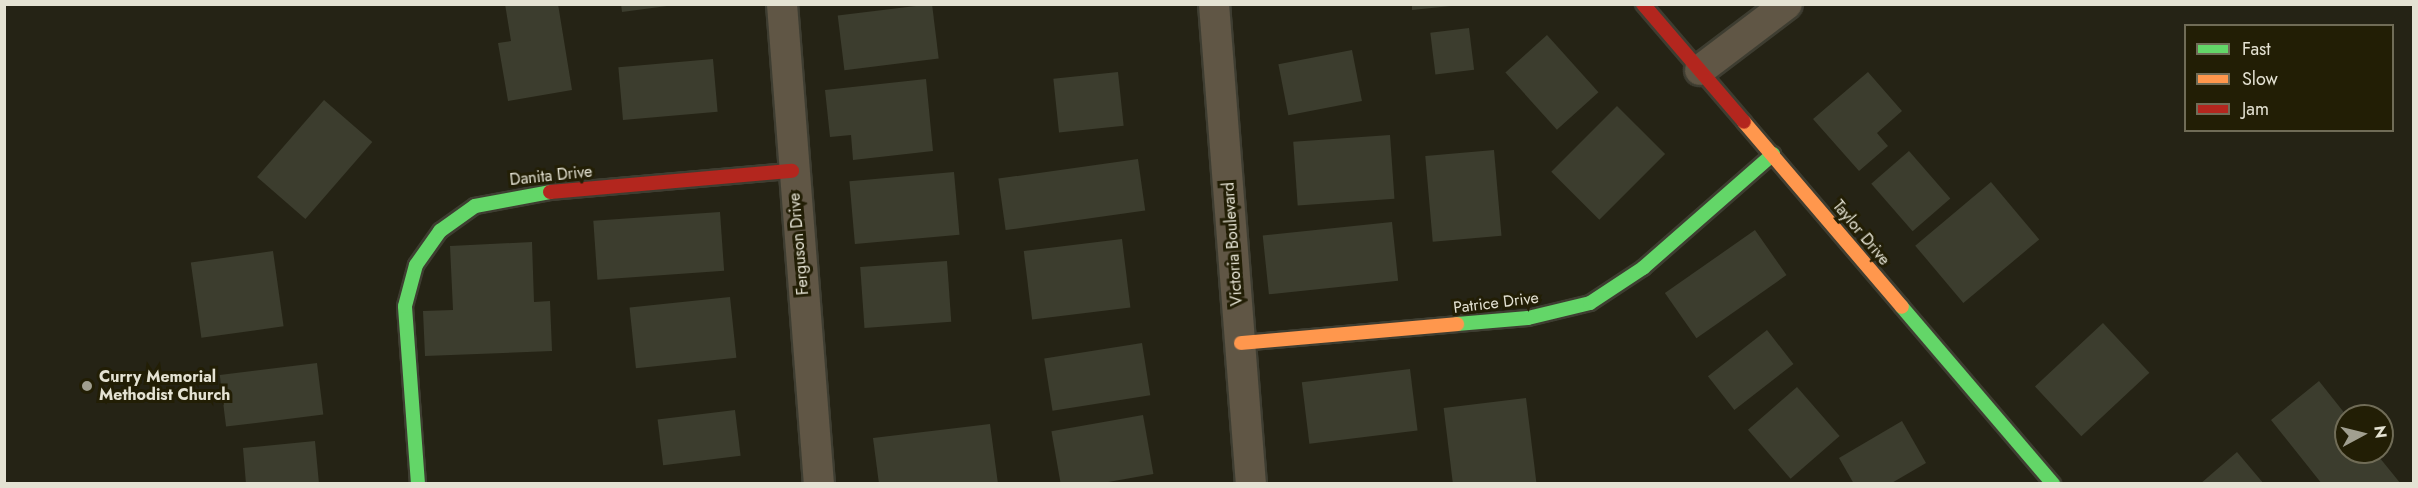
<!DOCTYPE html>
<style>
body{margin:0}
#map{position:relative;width:2418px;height:488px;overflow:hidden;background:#252315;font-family:Jost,sans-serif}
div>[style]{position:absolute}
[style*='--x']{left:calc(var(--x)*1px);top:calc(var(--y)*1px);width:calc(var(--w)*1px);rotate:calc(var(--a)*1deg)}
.building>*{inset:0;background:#3c3d2e;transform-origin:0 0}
.roads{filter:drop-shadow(2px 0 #3e3d31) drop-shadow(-2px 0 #3e3d31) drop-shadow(0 2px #3e3d31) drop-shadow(0 -2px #3e3d31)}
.street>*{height:30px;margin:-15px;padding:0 15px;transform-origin:15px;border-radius:15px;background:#605645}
.fast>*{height:14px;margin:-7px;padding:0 7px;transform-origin:7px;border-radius:7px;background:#63d668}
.slow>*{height:14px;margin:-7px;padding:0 7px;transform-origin:7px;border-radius:7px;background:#ff974d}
.jam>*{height:14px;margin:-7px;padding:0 7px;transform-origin:7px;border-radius:7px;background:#b3261e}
.dots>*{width:16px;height:16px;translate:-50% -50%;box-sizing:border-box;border:3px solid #221e05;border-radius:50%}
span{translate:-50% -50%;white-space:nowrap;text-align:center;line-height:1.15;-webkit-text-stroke:6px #221e05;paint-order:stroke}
.street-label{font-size:16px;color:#e4e2d3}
.poi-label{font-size:16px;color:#e4e2d3;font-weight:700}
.left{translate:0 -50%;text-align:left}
.frame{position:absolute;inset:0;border:6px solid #e4e2d3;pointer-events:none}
.legend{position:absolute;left:2184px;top:24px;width:210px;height:108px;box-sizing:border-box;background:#221e05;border:2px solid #706c57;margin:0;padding:8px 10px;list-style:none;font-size:18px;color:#e4e2d3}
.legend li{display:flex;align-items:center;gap:12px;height:30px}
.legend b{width:30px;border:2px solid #706c57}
.north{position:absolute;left:2334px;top:404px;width:60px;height:60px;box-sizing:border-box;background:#221e05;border:2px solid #706c57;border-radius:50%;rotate:83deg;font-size:16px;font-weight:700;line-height:24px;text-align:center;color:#e4e2d3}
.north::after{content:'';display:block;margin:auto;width:21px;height:27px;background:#a19f90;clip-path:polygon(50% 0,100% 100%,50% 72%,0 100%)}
</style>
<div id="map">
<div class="building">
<i style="clip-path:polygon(505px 4px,558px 4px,572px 90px,508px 101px,498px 43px,511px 41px)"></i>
<i style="clip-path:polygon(621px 4px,667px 4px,667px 6px,622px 12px)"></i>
<i style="left:932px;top:4px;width:55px;height:95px;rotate:83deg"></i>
<i style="clip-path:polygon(1412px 4px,1451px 4px,1451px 6px,1412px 10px)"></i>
<i style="left:1469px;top:28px;width:42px;height:39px;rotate:83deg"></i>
<i style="left:1547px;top:35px;width:77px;height:56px;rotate:48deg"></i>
<i style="left:1352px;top:50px;width:52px;height:75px;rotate:79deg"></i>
<i style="left:713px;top:59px;width:53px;height:95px;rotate:85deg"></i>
<i style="left:1118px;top:72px;width:54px;height:65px;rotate:84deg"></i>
<i style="clip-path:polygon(1868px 72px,1902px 111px,1877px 133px,1888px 146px,1859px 171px,1813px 119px)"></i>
<i style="clip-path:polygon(926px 79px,933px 151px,853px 160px,851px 135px,830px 137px,825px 90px)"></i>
<i style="left:324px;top:100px;width:64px;height:102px;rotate:41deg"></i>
<i style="left:1617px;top:106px;width:68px;height:93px;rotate:45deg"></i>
<i style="left:1390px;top:135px;width:64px;height:97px;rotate:86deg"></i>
<i style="left:1494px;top:150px;width:86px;height:69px;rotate:85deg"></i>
<i style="left:1909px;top:151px;width:63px;height:50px;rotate:49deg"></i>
<i style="left:1138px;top:159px;width:52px;height:141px;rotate:82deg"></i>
<i style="left:954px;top:172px;width:63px;height:105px;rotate:85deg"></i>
<i style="left:1991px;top:182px;width:75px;height:99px;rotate:50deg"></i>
<i style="left:720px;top:212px;width:59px;height:127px;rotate:86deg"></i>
<i style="left:1392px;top:222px;width:59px;height:130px;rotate:84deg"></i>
<i style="left:1755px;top:230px;width:55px;height:110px;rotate:55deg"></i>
<i style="left:1122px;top:239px;width:69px;height:99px;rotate:83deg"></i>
<i style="clip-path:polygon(532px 242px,534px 302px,550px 301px,552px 351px,425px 356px,423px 311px,453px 310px,450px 246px)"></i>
<i style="left:273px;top:251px;width:76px;height:83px;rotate:82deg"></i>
<i style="left:947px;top:261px;width:61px;height:87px;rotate:86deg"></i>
<i style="left:730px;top:297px;width:61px;height:101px;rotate:84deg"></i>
<i style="left:2103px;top:323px;width:68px;height:93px;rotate:47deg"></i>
<i style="left:1767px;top:330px;width:43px;height:75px;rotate:52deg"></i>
<i style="left:1142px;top:343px;width:53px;height:99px;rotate:81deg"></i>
<i style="left:317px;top:363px;width:52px;height:98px;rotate:83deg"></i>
<i style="left:1410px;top:369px;width:62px;height:109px;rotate:83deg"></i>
<i style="clip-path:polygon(2319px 381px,2346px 415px,2346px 452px,2375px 452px,2401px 484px,2322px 484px,2271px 420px)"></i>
<i style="left:1797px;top:387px;width:65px;height:65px;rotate:49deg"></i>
<i style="left:1526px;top:398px;width:85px;height:83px;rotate:83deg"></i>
<i style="left:735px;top:410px;width:46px;height:78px;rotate:83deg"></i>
<i style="left:1143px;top:415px;width:60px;height:93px;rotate:80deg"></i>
<i style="clip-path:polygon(1902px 421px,1926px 463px,1890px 484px,1854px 484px,1839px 458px)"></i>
<i style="clip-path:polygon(990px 424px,998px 484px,879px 484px,873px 438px)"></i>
<i style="clip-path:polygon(315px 441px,319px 484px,246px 484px,243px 448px)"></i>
<i style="clip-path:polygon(2237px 452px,2264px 484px,2200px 484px)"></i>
</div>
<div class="roads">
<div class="street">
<i style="--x:782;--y:4;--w:481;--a:85.6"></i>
<i style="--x:1214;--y:4;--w:481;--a:85.6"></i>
<i style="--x:1700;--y:70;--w:109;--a:-37.2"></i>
</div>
<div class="fast">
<i style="--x:1902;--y:307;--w:233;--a:49.5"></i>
<i style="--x:1457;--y:324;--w:71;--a:-4.8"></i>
<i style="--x:1528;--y:318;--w:64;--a:-13.6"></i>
<i style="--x:1590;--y:303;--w:64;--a:-33.4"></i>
<i style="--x:1643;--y:268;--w:173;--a:-41.2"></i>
<i style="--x:418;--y:484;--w:178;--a:-94.2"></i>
<i style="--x:405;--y:306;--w:42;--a:-75"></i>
<i style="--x:416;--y:265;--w:42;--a:-54.8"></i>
<i style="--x:440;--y:231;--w:43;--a:-35.5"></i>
<i style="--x:475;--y:206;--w:76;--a:-10.6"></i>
</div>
<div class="slow">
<i style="--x:1744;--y:122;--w:243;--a:49.5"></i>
<i style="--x:1241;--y:343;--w:217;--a:-5"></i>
</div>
<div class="jam">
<i style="--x:1643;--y:4;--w:155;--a:49.4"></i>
<i style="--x:550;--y:192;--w:243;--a:-5"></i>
</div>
</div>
<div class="dots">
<i style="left:87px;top:386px;background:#a19f90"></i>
</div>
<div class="street-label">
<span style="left:551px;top:176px;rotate:-6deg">Danita Drive</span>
<span style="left:1861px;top:233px;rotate:50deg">Taylor Drive</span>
<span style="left:799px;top:244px;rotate:-95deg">Ferguson Drive</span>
<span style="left:1233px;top:244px;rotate:-94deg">Victoria Boulevard</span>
<span style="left:1496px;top:303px;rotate:-7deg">Patrice Drive</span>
</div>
<div class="poi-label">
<span class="left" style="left:99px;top:386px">Curry Memorial<br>Methodist Church</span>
</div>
<div class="frame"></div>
<ul class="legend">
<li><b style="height:8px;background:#63d668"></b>Fast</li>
<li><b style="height:8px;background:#ff974d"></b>Slow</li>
<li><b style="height:8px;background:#b3261e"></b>Jam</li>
</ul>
<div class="north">N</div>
</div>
